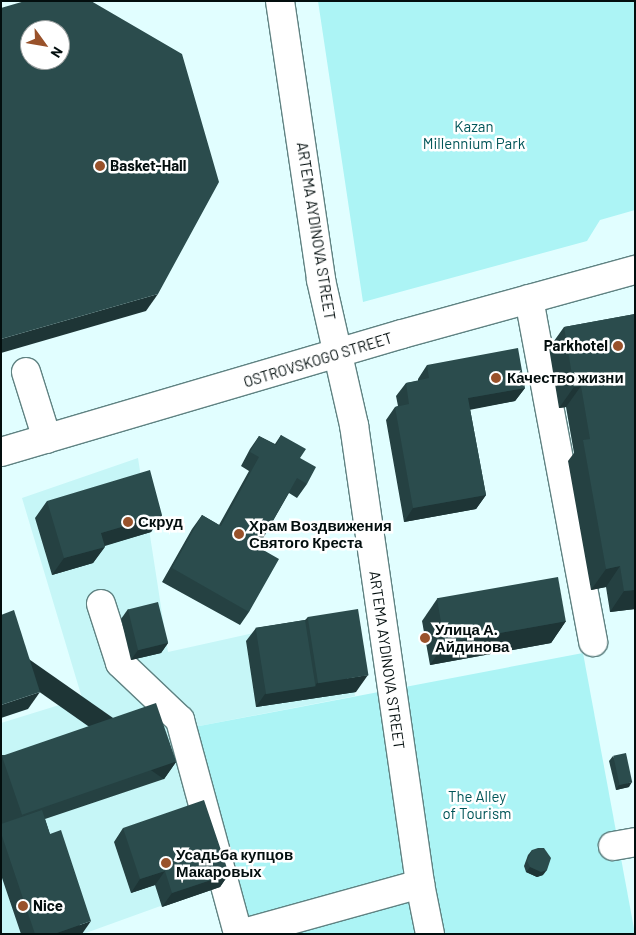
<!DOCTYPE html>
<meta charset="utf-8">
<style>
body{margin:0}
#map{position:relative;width:636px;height:935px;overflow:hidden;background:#e1feff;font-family:Barlow,sans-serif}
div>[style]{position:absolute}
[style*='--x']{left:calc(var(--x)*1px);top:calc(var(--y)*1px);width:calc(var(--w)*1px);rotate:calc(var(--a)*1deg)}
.built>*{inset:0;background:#c6f6f7}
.green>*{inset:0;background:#acf4f5}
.roads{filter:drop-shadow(1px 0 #5f8282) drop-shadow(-1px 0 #5f8282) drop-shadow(0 1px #5f8282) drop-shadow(0 -1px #5f8282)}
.minor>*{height:28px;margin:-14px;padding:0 14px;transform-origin:14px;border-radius:14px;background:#fff}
.wall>*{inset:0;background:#254142}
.shaded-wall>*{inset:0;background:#1e3536;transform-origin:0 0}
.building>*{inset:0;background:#2b4c4d;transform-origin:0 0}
.dots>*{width:14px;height:14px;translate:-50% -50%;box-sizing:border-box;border:2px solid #fff;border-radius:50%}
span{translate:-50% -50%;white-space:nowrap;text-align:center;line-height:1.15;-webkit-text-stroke:5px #fff;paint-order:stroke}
.park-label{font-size:15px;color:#005558}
.poi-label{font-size:15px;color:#030e0e;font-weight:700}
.left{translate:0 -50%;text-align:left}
.right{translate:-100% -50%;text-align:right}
.street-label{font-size:15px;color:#030e0e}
.frame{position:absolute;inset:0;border:2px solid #030e0e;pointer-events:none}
.north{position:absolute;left:20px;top:20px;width:50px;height:50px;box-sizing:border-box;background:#fff;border:1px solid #9a9f9f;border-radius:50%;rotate:122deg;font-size:14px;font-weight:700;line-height:20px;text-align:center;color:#030e0e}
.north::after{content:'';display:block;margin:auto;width:18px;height:22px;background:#99522b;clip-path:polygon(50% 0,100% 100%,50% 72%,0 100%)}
</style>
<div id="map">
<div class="built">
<i style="clip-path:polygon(138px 458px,168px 652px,343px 613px,355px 696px,189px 728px,227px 882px,83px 934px,1px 934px,1px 723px,82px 698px,22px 498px)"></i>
</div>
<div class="green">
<i style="clip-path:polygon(318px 1px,635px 1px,635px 210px,600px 220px,587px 241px,363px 302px)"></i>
<i style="clip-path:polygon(583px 653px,635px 934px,251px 934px,189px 728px)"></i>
</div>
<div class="roads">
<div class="minor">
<i style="--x:280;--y:1;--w:282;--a:81.6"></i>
<i style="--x:321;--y:280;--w:149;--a:77.2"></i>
<i style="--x:354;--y:425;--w:464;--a:81.8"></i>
<i style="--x:420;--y:884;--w:51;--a:78.7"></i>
<i style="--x:529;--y:299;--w:349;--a:79.4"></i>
<i style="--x:26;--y:372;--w:70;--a:72.6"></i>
<i style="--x:1;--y:452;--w:418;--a:-16.4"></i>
<i style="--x:402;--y:334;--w:242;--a:-15.4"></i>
<i style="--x:101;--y:604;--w:62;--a:72.1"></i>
<i style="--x:120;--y:663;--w:83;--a:43.5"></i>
<i style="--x:180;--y:720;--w:222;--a:74.8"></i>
<i style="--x:613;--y:846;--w:22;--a:-10"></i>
<i style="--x:240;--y:934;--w:187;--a:-15.5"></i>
</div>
</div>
<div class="wall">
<i style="clip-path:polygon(635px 314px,635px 609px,610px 612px,606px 587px,591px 590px,568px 461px,574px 453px,566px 407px,559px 408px,549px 348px,564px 327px)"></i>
<i style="clip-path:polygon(427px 365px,525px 388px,515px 401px,470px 409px,486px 495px,476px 509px,404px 522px,386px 420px,395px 407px,398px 406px,396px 396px,406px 383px,418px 381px,418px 379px)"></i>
<i style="clip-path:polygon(281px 435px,300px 458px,307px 484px,297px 498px,289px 493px,258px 547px,249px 612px,240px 625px,162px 582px,192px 529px,202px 515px,219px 525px,249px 471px,241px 466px,250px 449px,259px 436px,275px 444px)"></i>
<i style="clip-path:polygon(47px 501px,162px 515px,151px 532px,105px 546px,93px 563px,52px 575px,35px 518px)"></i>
<i style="clip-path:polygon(437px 599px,566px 621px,551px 643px,430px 665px,422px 621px)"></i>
<i style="clip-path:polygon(128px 609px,168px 643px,161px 653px,131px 660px,121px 619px)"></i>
<i style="clip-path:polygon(308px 617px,356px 692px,256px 707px,246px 641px,256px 628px,305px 620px)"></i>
<i style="clip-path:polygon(1px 755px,176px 762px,164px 779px,45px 819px,82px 934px,21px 934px,1px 875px)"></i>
<i style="clip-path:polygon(613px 756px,629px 787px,616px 790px,609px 761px)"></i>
<i style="clip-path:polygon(123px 828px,229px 874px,220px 887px,162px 907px,155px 885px,131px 893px,114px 842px)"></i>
<i style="clip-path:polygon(532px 850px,543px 875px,537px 877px,526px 872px,524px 866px,528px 855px)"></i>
</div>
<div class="shaded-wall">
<i style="clip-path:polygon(158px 294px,146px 311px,1px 353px,1px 339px)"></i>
<i style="clip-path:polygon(581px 386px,566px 407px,559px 408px,574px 387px)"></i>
<i style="clip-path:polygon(525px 388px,515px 401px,459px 412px,468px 398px)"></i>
<i style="clip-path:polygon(486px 495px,476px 509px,404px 522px,413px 508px)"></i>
<i style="clip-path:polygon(162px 515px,151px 532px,89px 550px,101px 533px)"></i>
<i style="clip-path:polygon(105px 547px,93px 563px,52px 575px,64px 558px)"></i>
<i style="clip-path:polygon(620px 566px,606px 587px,591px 590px,606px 569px)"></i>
<i style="clip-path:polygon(635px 590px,635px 609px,610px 612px,624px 591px)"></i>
<i style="clip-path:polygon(566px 621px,551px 643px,430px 665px,445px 643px)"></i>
<i style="clip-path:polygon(168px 643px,161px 653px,131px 660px,138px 650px)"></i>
<i style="clip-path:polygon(368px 675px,356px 692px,256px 707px,265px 694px,315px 686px,317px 683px)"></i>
<i style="clip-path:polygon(40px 692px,28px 709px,1px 718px,1px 705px)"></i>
<i style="left:176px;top:762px;width:21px;height:185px;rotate:125deg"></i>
<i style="clip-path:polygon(632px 782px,629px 787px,616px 790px,619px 785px)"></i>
<i style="clip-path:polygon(530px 867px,547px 870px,543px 875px,537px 877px,526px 872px)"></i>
<i style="clip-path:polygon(165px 871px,155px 885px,131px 893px,140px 879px)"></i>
<i style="clip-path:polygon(229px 874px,220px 887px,162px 907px,172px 893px)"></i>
<i style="clip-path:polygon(91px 921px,82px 934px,54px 934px)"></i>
</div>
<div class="building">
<i style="clip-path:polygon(evenodd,25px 1px,91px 1px,182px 54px,219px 182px,158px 294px,1px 339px,1px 8px,25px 1px,30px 30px,60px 30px,60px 60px,30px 60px,30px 30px)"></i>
<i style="clip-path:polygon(635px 314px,635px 590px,624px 591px,620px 566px,606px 569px,583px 440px,590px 439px,581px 386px,574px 387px,564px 327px)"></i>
<i style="clip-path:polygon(518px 348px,525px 388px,468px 398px,486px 495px,413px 508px,395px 407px,409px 404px,406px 383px,429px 378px,427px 365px)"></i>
<i style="clip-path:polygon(281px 435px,306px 449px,300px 458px,316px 467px,307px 484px,297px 478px,258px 547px,279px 559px,249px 612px,172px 568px,202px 515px,221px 526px,259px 457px,250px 452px,259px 436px,276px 445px)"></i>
<i style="clip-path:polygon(150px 470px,162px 515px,101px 533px,105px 547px,64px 558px,47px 501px)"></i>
<i style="left:558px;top:577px;width:45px;height:123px;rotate:80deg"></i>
<i style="left:158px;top:602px;width:42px;height:31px;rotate:76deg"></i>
<i style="left:358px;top:609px;width:67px;height:51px;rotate:81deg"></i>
<i style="clip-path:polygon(14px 610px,40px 692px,1px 705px,1px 615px)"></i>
<i style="left:305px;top:620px;width:67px;height:50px;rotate:81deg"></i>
<i style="left:156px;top:703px;width:62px;height:163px;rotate:71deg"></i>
<i style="left:626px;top:753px;width:30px;height:13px;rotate:78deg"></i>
<i style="clip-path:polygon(204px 800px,229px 874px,172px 893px,165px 871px,140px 879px,123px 828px)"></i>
<i style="clip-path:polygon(42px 810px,50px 834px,61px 830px,91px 921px,54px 934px,35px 934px,1px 833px,1px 824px)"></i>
<i style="clip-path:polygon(538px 848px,544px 848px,551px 858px,547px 870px,541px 872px,530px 867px,527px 861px,532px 850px)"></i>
</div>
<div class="dots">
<i style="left:100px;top:166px;background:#99522b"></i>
<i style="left:618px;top:346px;background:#99522b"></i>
<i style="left:496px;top:378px;background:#99522b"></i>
<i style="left:128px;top:522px;background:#99522b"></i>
<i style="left:239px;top:534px;background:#99522b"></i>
<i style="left:425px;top:638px;background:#99522b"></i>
<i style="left:166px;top:863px;background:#99522b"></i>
<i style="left:23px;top:906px;background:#99522b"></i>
</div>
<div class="park-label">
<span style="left:474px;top:135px">Kazan<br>Millennium Park</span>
<span style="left:477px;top:805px">The Alley<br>of Tourism</span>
</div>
<div class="poi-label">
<span class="left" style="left:110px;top:166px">Basket-Hall</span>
<span class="right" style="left:608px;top:346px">Parkhotel</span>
<span class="left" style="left:507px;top:378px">Качество жизни</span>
<span class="left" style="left:138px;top:522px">Скруд</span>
<span class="left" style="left:249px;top:534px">Храм Воздвижения<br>Святого Креста</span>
<span class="left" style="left:435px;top:638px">Улица А.<br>Айдинова</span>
<span class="left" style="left:176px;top:863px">Усадьба купцов<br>Макаровых</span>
<span class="left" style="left:33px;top:906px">Nice</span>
</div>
<div class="street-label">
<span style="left:316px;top:231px;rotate:81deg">ARTEMA AYDINOVA STREET</span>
<span style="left:318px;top:360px;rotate:-17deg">OSTROVSKOGO STREET</span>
<span style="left:387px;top:660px;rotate:82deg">ARTEMA AYDINOVA STREET</span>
</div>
<div class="frame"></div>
<div class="north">N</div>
</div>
